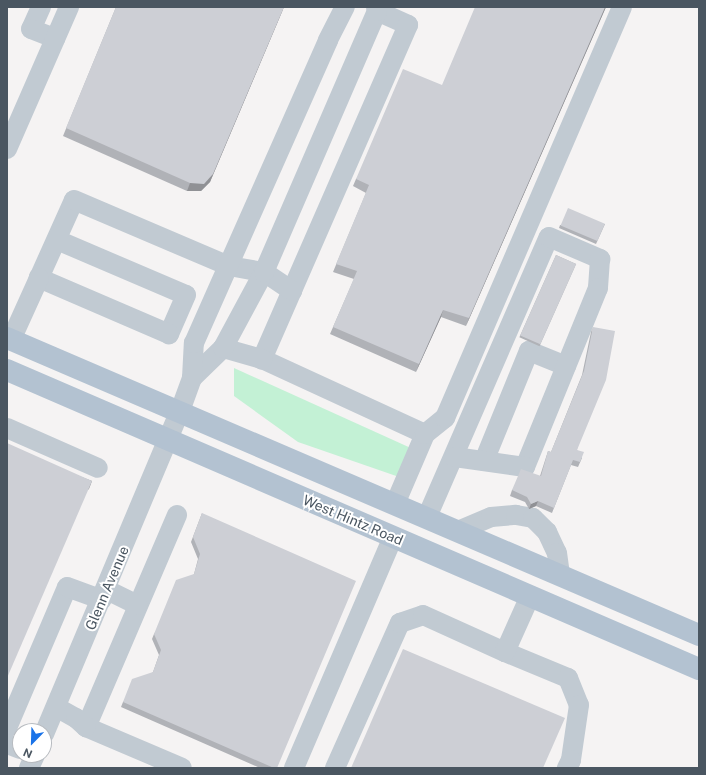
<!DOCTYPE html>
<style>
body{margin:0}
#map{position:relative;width:706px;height:775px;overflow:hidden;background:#f5f3f3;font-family:"Public Sans",sans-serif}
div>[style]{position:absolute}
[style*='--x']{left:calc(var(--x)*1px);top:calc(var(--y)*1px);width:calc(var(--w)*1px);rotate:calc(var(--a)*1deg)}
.green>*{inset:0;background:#c3f1d5}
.minor>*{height:20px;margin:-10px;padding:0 10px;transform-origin:10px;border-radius:10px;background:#c1cad2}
.major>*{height:22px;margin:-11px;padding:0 11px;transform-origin:11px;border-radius:11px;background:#b3c2d1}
.wall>*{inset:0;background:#b0b2b7;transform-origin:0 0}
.shaded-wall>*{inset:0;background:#909195;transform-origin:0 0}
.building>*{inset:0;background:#cdcfd5;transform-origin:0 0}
span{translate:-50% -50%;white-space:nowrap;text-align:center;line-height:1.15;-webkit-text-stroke:4px #fff;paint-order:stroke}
.street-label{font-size:14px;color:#4a5661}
.frame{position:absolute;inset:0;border:8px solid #4a5661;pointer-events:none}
.north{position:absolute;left:12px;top:723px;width:40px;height:40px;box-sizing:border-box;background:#fff;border:1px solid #b7bbc0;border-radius:50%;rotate:203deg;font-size:11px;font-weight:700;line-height:16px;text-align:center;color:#4a5661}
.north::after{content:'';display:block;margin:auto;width:14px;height:18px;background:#1a73e8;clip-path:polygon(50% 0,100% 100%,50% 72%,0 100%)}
</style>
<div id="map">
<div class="green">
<i style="clip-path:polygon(234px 368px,413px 449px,402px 478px,298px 442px,234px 396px)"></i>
</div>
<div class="minor">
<i style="--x:41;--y:7;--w:24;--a:114"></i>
<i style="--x:31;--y:29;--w:26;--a:21"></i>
<i style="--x:377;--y:11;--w:34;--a:24"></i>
<i style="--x:408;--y:25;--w:365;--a:113.6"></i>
<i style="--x:262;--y:359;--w:179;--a:24.7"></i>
<i style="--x:425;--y:434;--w:76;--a:113.2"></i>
<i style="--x:7;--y:149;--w:155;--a:-66.4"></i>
<i style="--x:57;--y:240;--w:140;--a:23.1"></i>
<i style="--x:186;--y:295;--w:43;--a:113.6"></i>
<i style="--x:169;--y:334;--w:142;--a:-156.7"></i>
<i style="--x:39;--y:278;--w:85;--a:-65.8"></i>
<i style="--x:74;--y:200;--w:168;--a:23.1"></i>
<i style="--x:229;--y:266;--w:36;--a:10"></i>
<i style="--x:264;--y:272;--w:34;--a:34"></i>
<i style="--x:11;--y:340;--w:68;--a:-65.7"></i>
<i style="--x:223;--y:348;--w:41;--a:15.8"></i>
<i style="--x:192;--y:378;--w:43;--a:-44.1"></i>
<i style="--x:223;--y:348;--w:86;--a:-61.7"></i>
<i style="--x:264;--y:272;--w:284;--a:-66.6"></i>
<i style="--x:377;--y:11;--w:4;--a:-104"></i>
<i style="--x:7;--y:428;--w:99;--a:23.7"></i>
<i style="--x:425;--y:434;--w:26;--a:-39"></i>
<i style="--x:445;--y:418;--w:447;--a:-66.7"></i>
<i style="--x:484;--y:461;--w:119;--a:-67.8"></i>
<i style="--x:529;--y:351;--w:40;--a:22"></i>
<i style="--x:177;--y:515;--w:231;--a:113.2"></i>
<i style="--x:86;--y:727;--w:104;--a:23.1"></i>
<i style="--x:427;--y:517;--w:305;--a:-66.5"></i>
<i style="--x:549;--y:237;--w:56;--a:23.3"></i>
<i style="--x:600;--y:259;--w:29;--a:94"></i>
<i style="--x:598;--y:288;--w:193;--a:112.2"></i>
<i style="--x:525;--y:467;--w:71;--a:-171.9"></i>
<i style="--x:458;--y:531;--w:36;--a:-23"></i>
<i style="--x:491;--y:517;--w:25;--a:-5"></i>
<i style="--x:516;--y:515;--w:17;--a:10"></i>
<i style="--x:533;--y:518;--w:20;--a:45"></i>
<i style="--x:547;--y:532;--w:23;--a:65"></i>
<i style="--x:557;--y:553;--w:22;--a:82"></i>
<i style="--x:107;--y:590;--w:34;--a:26"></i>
<i style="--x:505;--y:652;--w:68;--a:22.4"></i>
<i style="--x:568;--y:678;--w:29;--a:68"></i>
<i style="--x:579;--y:705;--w:56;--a:98.3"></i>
<i style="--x:571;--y:760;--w:9;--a:117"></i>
<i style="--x:56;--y:707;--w:23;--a:29"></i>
<i style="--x:76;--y:718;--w:13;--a:42"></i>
<i style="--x:7;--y:728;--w:153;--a:-66.9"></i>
<i style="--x:67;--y:587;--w:37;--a:20"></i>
<i style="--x:44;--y:734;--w:350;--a:-67.2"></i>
<i style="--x:180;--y:411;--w:35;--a:-70"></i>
<i style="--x:192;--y:378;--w:35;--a:-87"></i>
<i style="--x:194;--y:343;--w:331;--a:-66.1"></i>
<i style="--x:328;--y:40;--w:37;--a:-63"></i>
<i style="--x:7;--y:744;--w:14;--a:21"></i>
<i style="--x:29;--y:768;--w:14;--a:-65"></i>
<i style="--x:294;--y:768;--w:251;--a:-66.8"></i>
<i style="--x:335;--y:768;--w:159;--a:-65.9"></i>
<i style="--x:400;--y:623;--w:24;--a:-19"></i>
<i style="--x:423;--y:615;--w:90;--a:24.3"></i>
<i style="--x:505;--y:652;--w:61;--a:-65.9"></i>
</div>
<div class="major">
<i style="--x:7;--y:338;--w:753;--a:23.23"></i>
<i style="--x:7;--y:370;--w:754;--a:23.37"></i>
</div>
<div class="wall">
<i style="clip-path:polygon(116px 7px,284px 7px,210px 182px,201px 191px,187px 191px,63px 136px)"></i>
<i style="clip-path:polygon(606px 7px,466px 326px,441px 317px,416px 372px,330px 334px,354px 279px,333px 272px,366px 193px,353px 186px,356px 179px)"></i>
<i style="clip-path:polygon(605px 224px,596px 244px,559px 228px,560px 225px)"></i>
<i style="left:556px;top:255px;width:22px;height:90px;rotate:24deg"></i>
<i style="clip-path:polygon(593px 327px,577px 450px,582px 458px,578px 467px,571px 465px,552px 513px,536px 506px,529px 509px,525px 502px,510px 496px,512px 490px,540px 476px,548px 451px,551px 452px,582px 375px,591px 332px)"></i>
<i style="clip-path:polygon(202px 513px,277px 768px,260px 768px,121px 707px,123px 702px,153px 672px,159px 655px,152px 639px,154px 634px,194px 574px,198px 559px,191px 542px)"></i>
</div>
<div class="shaded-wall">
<i style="clip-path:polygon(284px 7px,210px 182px,201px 191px,187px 191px,190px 183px)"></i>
<i style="clip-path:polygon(605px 7px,606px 7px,466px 326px,469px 318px)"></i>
<i style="clip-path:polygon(443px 310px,441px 317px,416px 372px,419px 364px)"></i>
<i style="left:92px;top:481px;width:9px;height:215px;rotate:111deg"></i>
<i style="clip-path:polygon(538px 501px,536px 506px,529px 509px,531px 504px)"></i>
</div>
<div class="building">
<i style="clip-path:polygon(116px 7px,284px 7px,213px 174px,204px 184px,190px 183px,66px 128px)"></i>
<i style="clip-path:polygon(475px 7px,605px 7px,469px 318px,443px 310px,419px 364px,333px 327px,357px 271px,336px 264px,369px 185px,356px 179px,403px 69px,442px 85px)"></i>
<i style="left:568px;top:208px;width:40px;height:19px;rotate:23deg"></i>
<i style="left:556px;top:255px;width:22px;height:88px;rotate:24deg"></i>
<i style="clip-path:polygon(593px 327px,615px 331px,606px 380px,577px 450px,584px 452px,580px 462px,573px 460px,554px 508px,538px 501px,531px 504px,527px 497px,512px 490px,521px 469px,541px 476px,548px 451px,551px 452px,584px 371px)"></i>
<i style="clip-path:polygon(7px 443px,92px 481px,7px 678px)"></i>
<i style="clip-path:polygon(202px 513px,356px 581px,277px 768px,274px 768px,123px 702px,132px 679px,153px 672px,161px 650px,154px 634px,176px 580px,194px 574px,200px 554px,193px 537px)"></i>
<i style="clip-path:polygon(403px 649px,565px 718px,543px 768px,351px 768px)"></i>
</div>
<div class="street-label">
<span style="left:353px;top:520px;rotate:23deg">West Hintz Road</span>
<span style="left:107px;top:588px;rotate:-67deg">Glenn Avenue</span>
</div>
<div class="frame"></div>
<div class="north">N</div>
</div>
